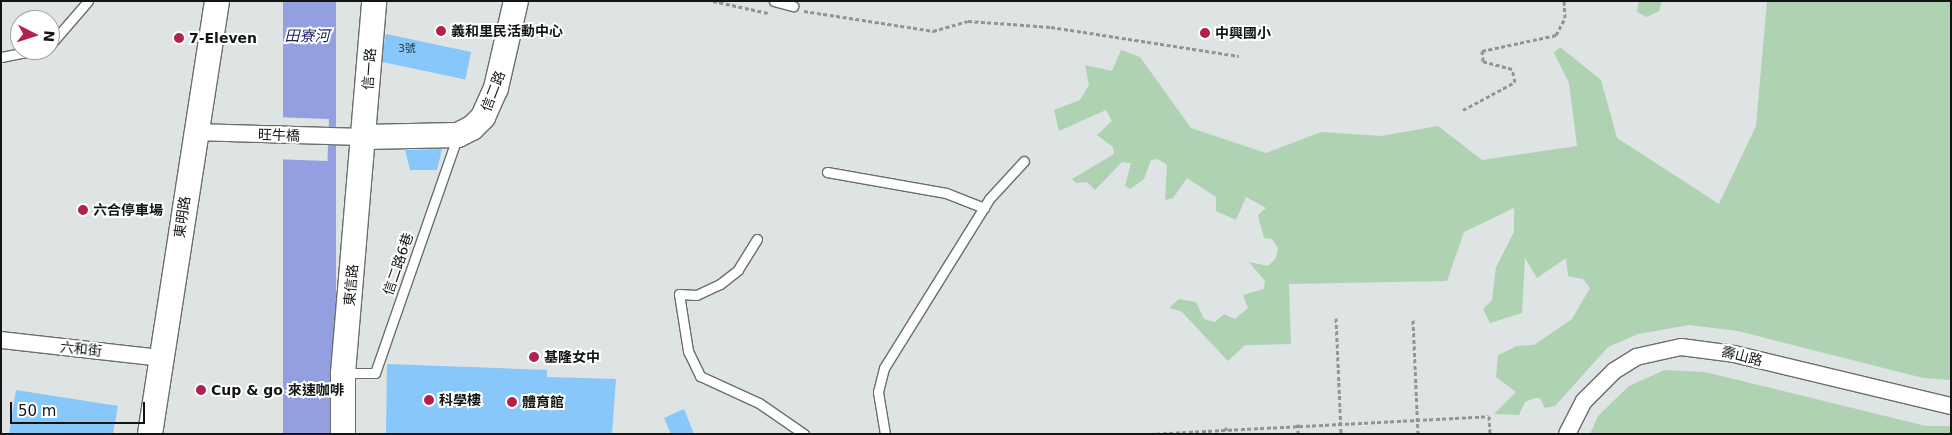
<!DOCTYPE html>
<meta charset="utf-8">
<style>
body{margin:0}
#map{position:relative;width:1952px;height:435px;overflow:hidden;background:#dee3e4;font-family:"DejaVu Sans","Noto Sans TC",sans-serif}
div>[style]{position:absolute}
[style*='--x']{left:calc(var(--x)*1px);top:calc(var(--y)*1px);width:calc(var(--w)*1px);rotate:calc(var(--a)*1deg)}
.green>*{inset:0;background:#aed2b2}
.water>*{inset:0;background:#939fe0;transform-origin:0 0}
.pier>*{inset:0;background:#dee3e4;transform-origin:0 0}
.building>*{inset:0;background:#88c7f9;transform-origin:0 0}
.path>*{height:3px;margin-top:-1.5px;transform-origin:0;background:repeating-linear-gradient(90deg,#919595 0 4px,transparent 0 6.5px)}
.roads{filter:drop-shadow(1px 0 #6a6e6f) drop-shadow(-1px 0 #6a6e6f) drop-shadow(0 1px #6a6e6f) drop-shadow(0 -1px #6a6e6f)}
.lane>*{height:9px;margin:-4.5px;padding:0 4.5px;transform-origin:4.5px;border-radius:4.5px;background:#fff}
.street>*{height:16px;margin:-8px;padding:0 8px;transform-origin:8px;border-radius:8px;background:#fff}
.secondary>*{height:24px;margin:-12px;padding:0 12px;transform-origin:12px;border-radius:12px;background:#fff}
.dots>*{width:14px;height:14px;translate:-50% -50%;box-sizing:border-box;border:2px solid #fff;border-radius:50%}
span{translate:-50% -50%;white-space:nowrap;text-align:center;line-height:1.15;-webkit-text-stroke:4px #fff;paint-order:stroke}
.number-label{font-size:11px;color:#30424e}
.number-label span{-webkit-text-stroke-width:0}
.poi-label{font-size:14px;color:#131515;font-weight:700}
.left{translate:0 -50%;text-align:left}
.street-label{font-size:14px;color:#131515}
.water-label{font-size:15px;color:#1e1f69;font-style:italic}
.frame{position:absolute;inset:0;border:2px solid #131515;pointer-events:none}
.north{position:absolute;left:10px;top:10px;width:50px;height:50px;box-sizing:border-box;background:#fff;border:1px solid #a1a1a1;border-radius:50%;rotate:95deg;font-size:14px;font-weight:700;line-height:20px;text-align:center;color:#131515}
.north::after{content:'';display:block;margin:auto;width:18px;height:22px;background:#b3214b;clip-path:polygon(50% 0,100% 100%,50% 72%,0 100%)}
.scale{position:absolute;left:10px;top:402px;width:135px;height:22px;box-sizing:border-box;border:2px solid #131515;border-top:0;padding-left:6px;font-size:15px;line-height:18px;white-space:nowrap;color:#131515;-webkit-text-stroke:4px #fff;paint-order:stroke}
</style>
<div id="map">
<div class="green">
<i style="clip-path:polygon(1639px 1px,1662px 1px,1659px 11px,1647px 17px,1637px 12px)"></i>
<i style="clip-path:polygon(1767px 1px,1951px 1px,1951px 380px,1923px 378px,1738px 331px,1689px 325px,1638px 334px,1608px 347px,1555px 406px,1545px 408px,1540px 398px,1535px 398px,1525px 402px,1519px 415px,1494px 414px,1516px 392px,1496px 377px,1498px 355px,1517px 346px,1534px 345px,1572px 319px,1590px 288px,1583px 279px,1568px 276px,1566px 258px,1537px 278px,1525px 258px,1522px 313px,1490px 323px,1483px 309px,1492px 300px,1496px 267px,1514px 232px,1514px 208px,1464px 232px,1447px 281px,1289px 284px,1291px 344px,1245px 345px,1228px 361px,1181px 311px,1169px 308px,1179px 299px,1196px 302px,1204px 319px,1215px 322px,1224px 314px,1235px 319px,1248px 308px,1243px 295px,1264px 289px,1265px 281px,1249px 262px,1268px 266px,1276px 258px,1278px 248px,1272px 239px,1264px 238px,1261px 227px,1258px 215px,1266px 208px,1246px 197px,1236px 220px,1216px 211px,1216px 197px,1187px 178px,1173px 198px,1165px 200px,1167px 165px,1158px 159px,1151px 160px,1144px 179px,1130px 189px,1125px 186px,1131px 163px,1122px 162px,1095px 190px,1087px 182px,1076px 183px,1072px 179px,1114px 154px,1113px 147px,1097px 135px,1112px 121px,1106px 110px,1059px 131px,1054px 110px,1080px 100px,1089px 85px,1085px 65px,1112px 71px,1121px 50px,1140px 57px,1191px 128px,1266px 153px,1321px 132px,1381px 136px,1438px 126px,1482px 160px,1577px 146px,1569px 83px,1554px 53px,1560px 47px,1601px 80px,1617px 138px,1719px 204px,1756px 126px)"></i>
<i style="clip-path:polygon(1665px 370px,1705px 372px,1926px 426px,1951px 426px,1951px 434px,1590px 434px,1598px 416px,1629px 386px)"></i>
</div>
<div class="water">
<i style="left:283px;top:1px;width:53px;height:434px"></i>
</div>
<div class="pier">
<i style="left:273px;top:117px;width:56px;height:42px;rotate:2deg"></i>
</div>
<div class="building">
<i style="left:386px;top:34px;width:87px;height:28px;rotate:12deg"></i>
<i style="clip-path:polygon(442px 149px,437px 170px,410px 170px,405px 150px)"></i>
<i style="clip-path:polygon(387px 364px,547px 370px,547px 377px,616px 379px,612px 434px,386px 434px)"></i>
<i style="clip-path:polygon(16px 390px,118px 406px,113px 434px,9px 434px)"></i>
<i style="clip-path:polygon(684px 409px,694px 434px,671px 434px,664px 418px)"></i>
</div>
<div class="path">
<i style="--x:713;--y:1;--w:56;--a:12.3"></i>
<i style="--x:804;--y:11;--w:131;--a:8.8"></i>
<i style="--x:933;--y:31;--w:36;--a:-16"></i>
<i style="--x:968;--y:21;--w:83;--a:4.1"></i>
<i style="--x:1051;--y:27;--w:190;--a:8.8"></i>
<i style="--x:1463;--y:110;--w:59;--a:-28.3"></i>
<i style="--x:1515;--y:82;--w:13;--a:-103"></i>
<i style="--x:1512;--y:69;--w:30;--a:-165"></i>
<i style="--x:1483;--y:61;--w:10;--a:-96"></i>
<i style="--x:1482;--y:51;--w:76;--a:-12.2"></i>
<i style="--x:1556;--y:35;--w:19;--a:-62"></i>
<i style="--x:1565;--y:18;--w:17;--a:-93"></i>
<i style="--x:1336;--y:318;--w:116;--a:87.5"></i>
<i style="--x:1413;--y:320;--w:114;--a:87.5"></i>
<i style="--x:1298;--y:424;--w:10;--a:90"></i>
<i style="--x:1226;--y:427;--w:7;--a:90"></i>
<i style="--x:1150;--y:434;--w:339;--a:-3"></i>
<i style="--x:1489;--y:416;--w:18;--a:87"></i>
</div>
<div class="roads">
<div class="lane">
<i style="--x:774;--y:1;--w:20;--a:15"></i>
<i style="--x:50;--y:45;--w:58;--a:-49.2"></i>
<i style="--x:1;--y:57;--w:36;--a:-11"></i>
<i style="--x:827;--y:172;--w:121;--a:10"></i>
<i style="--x:946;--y:193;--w:41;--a:21.5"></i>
<i style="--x:757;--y:239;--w:36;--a:122"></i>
<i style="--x:738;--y:270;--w:23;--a:142"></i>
<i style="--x:720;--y:284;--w:26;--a:155"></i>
<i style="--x:696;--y:295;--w:17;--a:-177"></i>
<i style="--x:679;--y:294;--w:58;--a:81"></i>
<i style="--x:688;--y:351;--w:28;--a:64"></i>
<i style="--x:700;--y:376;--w:65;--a:24.6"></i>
<i style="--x:759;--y:403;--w:55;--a:34.6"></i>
<i style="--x:345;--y:373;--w:30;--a:0"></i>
<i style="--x:375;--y:373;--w:250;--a:-70.8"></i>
<i style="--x:885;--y:434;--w:43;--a:-99.5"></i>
<i style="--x:878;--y:392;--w:25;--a:-76"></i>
<i style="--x:884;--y:368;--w:200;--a:-58.1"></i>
<i style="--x:990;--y:198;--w:50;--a:-47.4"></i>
</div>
<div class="street">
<i style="--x:194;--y:132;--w:169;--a:1.7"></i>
<i style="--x:1;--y:340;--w:161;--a:6.4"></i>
<i style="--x:1567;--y:434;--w:37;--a:-63"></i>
<i style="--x:1584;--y:401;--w:42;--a:-45"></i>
<i style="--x:1614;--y:371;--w:26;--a:-32"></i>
<i style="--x:1636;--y:357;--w:46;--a:-12.5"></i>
<i style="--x:1681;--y:347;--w:53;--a:7.5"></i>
<i style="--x:1734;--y:354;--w:223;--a:13.5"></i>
</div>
<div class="secondary">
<i style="--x:363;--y:137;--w:95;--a:-1.2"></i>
<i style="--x:458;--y:135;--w:16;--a:-27"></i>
<i style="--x:472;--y:128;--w:16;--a:-45"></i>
<i style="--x:483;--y:117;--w:32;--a:-66"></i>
<i style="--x:496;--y:88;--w:89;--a:-77.1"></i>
<i style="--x:150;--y:434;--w:438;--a:-81.2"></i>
<i style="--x:343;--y:434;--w:61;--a:-90"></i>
<i style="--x:343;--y:373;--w:373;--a:-85.2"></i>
</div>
</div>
<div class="dots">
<i style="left:441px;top:31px;background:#b3214b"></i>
<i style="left:1205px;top:33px;background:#b3214b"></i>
<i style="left:179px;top:38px;background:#b3214b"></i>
<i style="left:83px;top:210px;background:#b3214b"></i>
<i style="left:534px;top:357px;background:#b3214b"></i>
<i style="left:201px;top:390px;background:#b3214b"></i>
<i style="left:429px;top:400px;background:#b3214b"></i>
<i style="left:512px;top:402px;background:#b3214b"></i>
</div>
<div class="number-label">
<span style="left:407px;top:49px">3號</span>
</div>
<div class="poi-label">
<span class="left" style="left:451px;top:31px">義和里民活動中心</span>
<span class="left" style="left:1215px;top:33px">中興國小</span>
<span class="left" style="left:189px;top:38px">7-Eleven</span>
<span class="left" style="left:93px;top:210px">六合停車場</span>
<span class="left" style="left:544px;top:357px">基隆女中</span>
<span class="left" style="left:211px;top:390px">Cup &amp; go 來速咖啡</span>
<span class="left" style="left:439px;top:400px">科學樓</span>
<span class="left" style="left:522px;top:402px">體育館</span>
</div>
<div class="street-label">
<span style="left:369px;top:69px;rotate:-86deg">信一路</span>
<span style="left:493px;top:91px;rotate:-69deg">信二路</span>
<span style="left:279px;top:135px;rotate:2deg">旺牛橋</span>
<span style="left:182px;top:217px;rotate:-82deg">東明路</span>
<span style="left:398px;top:264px;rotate:-71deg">信二路6巷</span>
<span style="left:351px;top:285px;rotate:-85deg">東信路</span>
<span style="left:81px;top:349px;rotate:6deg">六和街</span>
<span style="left:1742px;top:356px;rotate:14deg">壽山路</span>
</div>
<div class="water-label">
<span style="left:307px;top:37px">田寮河</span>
</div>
<div class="frame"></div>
<div class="north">N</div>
<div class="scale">50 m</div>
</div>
